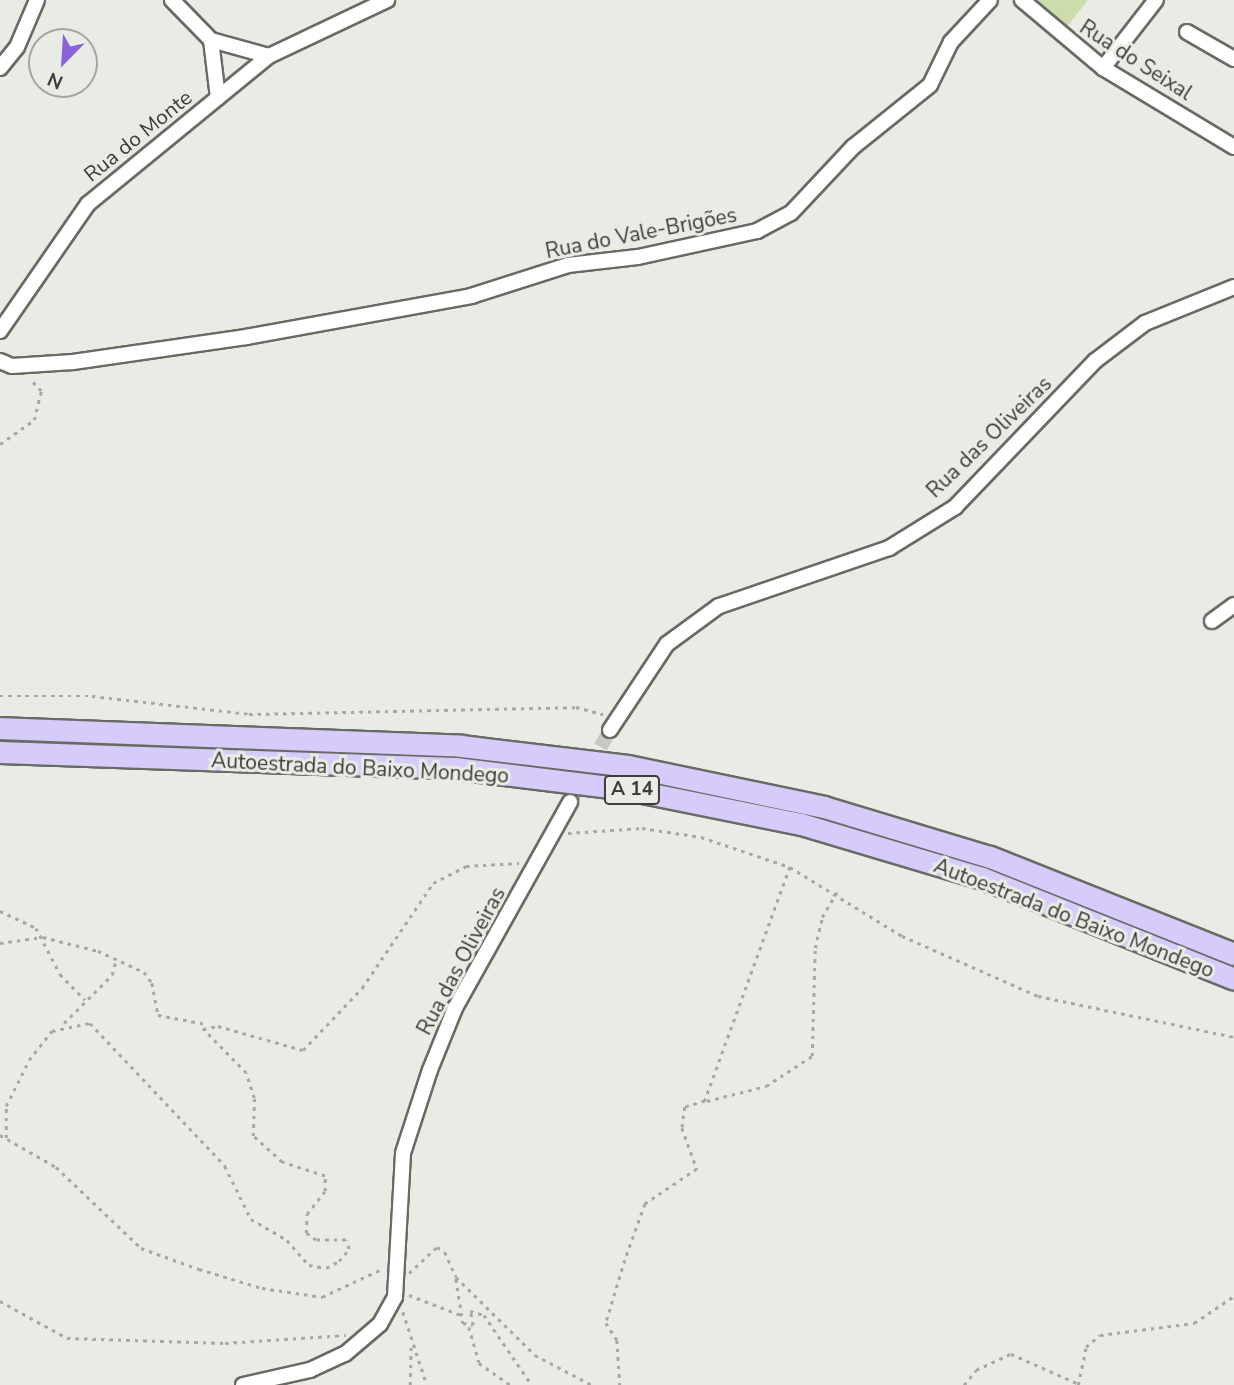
<!DOCTYPE html>
<meta charset="utf-8">
<style>
body{margin:0}
#map{position:relative;width:1234px;height:1385px;overflow:hidden;background:#e9ece4;font-family:"Nunito Sans",sans-serif}
div>[style]{position:absolute}
[style*='--x']{left:calc(var(--x)*1px);top:calc(var(--y)*1px);width:calc(var(--w)*1px);rotate:calc(var(--a)*1deg)}
.green>*{inset:0;background:#caddaa}
.minor-tunnel>*{height:14px;margin-top:-7px;transform-origin:0;background:repeating-linear-gradient(90deg,#c6c9c2 0 14px,transparent 0 21px)}
.path>*{height:2.5px;margin-top:-1.25px;transform-origin:0;background:repeating-linear-gradient(90deg,#a6a9a3 0 3.5px,transparent 0 8.5px)}
.roads{filter:drop-shadow(2px 0 #686b64) drop-shadow(-2px 0 #686b64) drop-shadow(0 2px #686b64) drop-shadow(0 -2px #686b64)}
.minor>*{height:14px;margin:-7px;padding:0 7px;transform-origin:7px;border-radius:7px;background:#fff}
.highway>*{height:21px;margin:-10.5px;padding:0 10.5px;transform-origin:10.5px;border-radius:10.5px;background:#d6cbfa}
span{translate:-50% -50%;white-space:nowrap;text-align:center;line-height:1.15;-webkit-text-stroke:6px #e9ece4;paint-order:stroke}
.shield-label span{padding:2px 5px;background:#e9ece4;border:2px solid;border-radius:5px;-webkit-text-stroke-width:0}
.shield-label{font-size:19px;color:#3c3d3a;font-weight:700}
.street-label{font-size:21px;color:#3c3d3a}
.north{position:absolute;left:28px;top:28px;width:70px;height:70px;box-sizing:border-box;background:#e9ece4;border:2px solid #a4a6a0;border-radius:50%;rotate:204deg;font-size:19px;font-weight:700;line-height:28px;text-align:center;color:#3c3d3a}
.north::after{content:'';display:block;margin:auto;width:24px;height:32px;background:#8962dc;clip-path:polygon(50% 0,100% 100%,50% 72%,0 100%)}
</style>
<div id="map">
<div class="green">
<i style="clip-path:polygon(1030px 0,1088px 0,1066px 28px)"></i>
</div>
<div class="minor-tunnel">
<i style="--x:570;--y:802;--w:82;--a:-60.9"></i>
</div>
<div class="path">
<i style="--x:0;--y:444;--w:42;--a:-35.2"></i>
<i style="--x:34;--y:420;--w:30;--a:-76"></i>
<i style="--x:41;--y:391;--w:16;--a:-133"></i>
<i style="--x:0;--y:696;--w:92;--a:0"></i>
<i style="--x:92;--y:696;--w:158;--a:6.5"></i>
<i style="--x:249;--y:714;--w:327;--a:-1.2"></i>
<i style="--x:576;--y:707;--w:28;--a:15"></i>
<i style="--x:568;--y:833;--w:74;--a:-3.9"></i>
<i style="--x:642;--y:828;--w:60;--a:8.7"></i>
<i style="--x:701;--y:837;--w:94;--a:18.6"></i>
<i style="--x:790;--y:867;--w:249;--a:110"></i>
<i style="--x:705;--y:1101;--w:21;--a:163"></i>
<i style="--x:685;--y:1107;--w:21;--a:98"></i>
<i style="--x:682;--y:1128;--w:44;--a:69.9"></i>
<i style="--x:697;--y:1169;--w:63;--a:146.1"></i>
<i style="--x:645;--y:1204;--w:59;--a:109.7"></i>
<i style="--x:625;--y:1260;--w:66;--a:106.8"></i>
<i style="--x:606;--y:1323;--w:20;--a:57"></i>
<i style="--x:617;--y:1340;--w:45;--a:86.2"></i>
<i style="--x:790;--y:867;--w:132;--a:31.6"></i>
<i style="--x:902;--y:936;--w:149;--a:23.8"></i>
<i style="--x:1038;--y:996;--w:200;--a:11.8"></i>
<i style="--x:0;--y:911;--w:40;--a:25"></i>
<i style="--x:36;--y:928;--w:52;--a:62.4"></i>
<i style="--x:60;--y:974;--w:36;--a:46"></i>
<i style="--x:0;--y:943;--w:43;--a:-7.9"></i>
<i style="--x:43;--y:937;--w:57;--a:14.3"></i>
<i style="--x:98;--y:951;--w:51;--a:24.5"></i>
<i style="--x:144;--y:972;--w:14;--a:54"></i>
<i style="--x:152;--y:983;--w:33;--a:79"></i>
<i style="--x:158;--y:1015;--w:49;--a:10.6"></i>
<i style="--x:64;--y:1023;--w:68;--a:-45"></i>
<i style="--x:112;--y:975;--w:16;--a:-75"></i>
<i style="--x:707;--y:1101;--w:61;--a:-14.3"></i>
<i style="--x:766;--y:1086;--w:55;--a:-33.1"></i>
<i style="--x:812;--y:1056;--w:108;--a:-88.4"></i>
<i style="--x:815;--y:948;--w:32;--a:-77"></i>
<i style="--x:822;--y:917;--w:29;--a:-59"></i>
<i style="--x:0;--y:1135;--w:64;--a:29.7"></i>
<i style="--x:56;--y:1167;--w:117;--a:43.6"></i>
<i style="--x:141;--y:1248;--w:62;--a:19.9"></i>
<i style="--x:199;--y:1269;--w:66;--a:16.8"></i>
<i style="--x:262;--y:1288;--w:61;--a:8.5"></i>
<i style="--x:322;--y:1297;--w:66;--a:-25"></i>
<i style="--x:6;--y:1138;--w:32;--a:-90"></i>
<i style="--x:6;--y:1106;--w:51;--a:-63.4"></i>
<i style="--x:29;--y:1060;--w:37;--a:-52"></i>
<i style="--x:52;--y:1031;--w:39;--a:-12"></i>
<i style="--x:90;--y:1023;--w:197;--a:46.6"></i>
<i style="--x:225;--y:1166;--w:59;--a:63.9"></i>
<i style="--x:251;--y:1219;--w:42;--a:30.3"></i>
<i style="--x:287;--y:1240;--w:33;--a:49"></i>
<i style="--x:309;--y:1265;--w:17;--a:10"></i>
<i style="--x:326;--y:1268;--w:15;--a:-28"></i>
<i style="--x:339;--y:1261;--w:16;--a:-50"></i>
<i style="--x:349;--y:1249;--w:9;--a:-108"></i>
<i style="--x:346;--y:1240;--w:30;--a:180"></i>
<i style="--x:316;--y:1240;--w:12;--a:-145"></i>
<i style="--x:306;--y:1233;--w:19;--a:-87"></i>
<i style="--x:307;--y:1214;--w:29;--a:-52"></i>
<i style="--x:325;--y:1191;--w:15;--a:-90"></i>
<i style="--x:325;--y:1176;--w:45;--a:-162"></i>
<i style="--x:282;--y:1162;--w:39;--a:-138"></i>
<i style="--x:253;--y:1136;--w:38;--a:-88"></i>
<i style="--x:254;--y:1098;--w:26;--a:-108"></i>
<i style="--x:246;--y:1073;--w:62;--a:-134.3"></i>
<i style="--x:203;--y:1029;--w:15;--a:-11"></i>
<i style="--x:218;--y:1026;--w:88;--a:15.8"></i>
<i style="--x:303;--y:1050;--w:86;--a:-46.4"></i>
<i style="--x:362;--y:988;--w:127;--a:-55.9"></i>
<i style="--x:433;--y:883;--w:37;--a:-27"></i>
<i style="--x:466;--y:866;--w:53;--a:-3.2"></i>
<i style="--x:409;--y:1273;--w:38;--a:-43"></i>
<i style="--x:437;--y:1247;--w:9;--a:32"></i>
<i style="--x:445;--y:1252;--w:27;--a:66"></i>
<i style="--x:456;--y:1277;--w:111;--a:44.6"></i>
<i style="--x:535;--y:1355;--w:64;--a:27.8"></i>
<i style="--x:456;--y:1279;--w:45;--a:81"></i>
<i style="--x:463;--y:1323;--w:10;--a:11"></i>
<i style="--x:473;--y:1325;--w:14;--a:-102"></i>
<i style="--x:470;--y:1311;--w:15;--a:16"></i>
<i style="--x:484;--y:1315;--w:85;--a:55.6"></i>
<i style="--x:409;--y:1295;--w:56;--a:21"></i>
<i style="--x:0;--y:1301;--w:77;--a:28.9"></i>
<i style="--x:67;--y:1338;--w:158;--a:1.8"></i>
<i style="--x:225;--y:1343;--w:121;--a:-3.8"></i>
<i style="--x:403;--y:1312;--w:77;--a:71.8"></i>
<i style="--x:469;--y:1327;--w:37;--a:74"></i>
<i style="--x:479;--y:1363;--w:38;--a:35"></i>
<i style="--x:410;--y:1385;--w:42;--a:-88.6"></i>
<i style="--x:964;--y:1385;--w:19;--a:-51"></i>
<i style="--x:976;--y:1370;--w:38;--a:-25"></i>
<i style="--x:1011;--y:1354;--w:74;--a:23.8"></i>
<i style="--x:1078;--y:1385;--w:39;--a:-78"></i>
<i style="--x:1086;--y:1347;--w:18;--a:-41"></i>
<i style="--x:1100;--y:1335;--w:95;--a:-7.3"></i>
<i style="--x:1194;--y:1323;--w:48;--a:-34"></i>
</div>
<div class="roads">
<div class="minor">
<i style="--x:172;--y:0;--w:56;--a:45.7"></i>
<i style="--x:211;--y:40;--w:60;--a:15.4"></i>
<i style="--x:269;--y:56;--w:131;--a:-25.4"></i>
<i style="--x:1022;--y:0;--w:106;--a:40"></i>
<i style="--x:1103;--y:68;--w:153;--a:31.1"></i>
<i style="--x:1187;--y:32;--w:54;--a:29.9"></i>
<i style="--x:211;--y:40;--w:58;--a:83.1"></i>
<i style="--x:0;--y:68;--w:27;--a:-51"></i>
<i style="--x:17;--y:47;--w:51;--a:-66.9"></i>
<i style="--x:1103;--y:68;--w:86;--a:-52.1"></i>
<i style="--x:0;--y:331;--w:155;--a:-55.3"></i>
<i style="--x:88;--y:204;--w:234;--a:-39.3"></i>
<i style="--x:0;--y:361;--w:13;--a:23"></i>
<i style="--x:12;--y:366;--w:61;--a:-3.8"></i>
<i style="--x:73;--y:362;--w:175;--a:-8.2"></i>
<i style="--x:246;--y:337;--w:229;--a:-10.3"></i>
<i style="--x:471;--y:296;--w:102;--a:-17.7"></i>
<i style="--x:568;--y:265;--w:70;--a:-6.5"></i>
<i style="--x:638;--y:257;--w:122;--a:-12.3"></i>
<i style="--x:757;--y:231;--w:38;--a:-28"></i>
<i style="--x:791;--y:213;--w:91;--a:-46.8"></i>
<i style="--x:853;--y:147;--w:99;--a:-38.8"></i>
<i style="--x:930;--y:85;--w:48;--a:-64"></i>
<i style="--x:951;--y:42;--w:57;--a:-47.1"></i>
<i style="--x:1212;--y:621;--w:27;--a:-36"></i>
<i style="--x:610;--y:730;--w:103;--a:-56.5"></i>
<i style="--x:667;--y:644;--w:64;--a:-36.2"></i>
<i style="--x:719;--y:606;--w:180;--a:-18.8"></i>
<i style="--x:889;--y:548;--w:78;--a:-31.8"></i>
<i style="--x:955;--y:507;--w:202;--a:-46.2"></i>
<i style="--x:1095;--y:361;--w:63;--a:-37.2"></i>
<i style="--x:1145;--y:323;--w:96;--a:-22"></i>
<i style="--x:243;--y:1385;--w:69;--a:-12.6"></i>
<i style="--x:310;--y:1370;--w:38;--a:-25"></i>
<i style="--x:345;--y:1354;--w:46;--a:-40.6"></i>
<i style="--x:380;--y:1324;--w:31;--a:-61"></i>
<i style="--x:395;--y:1297;--w:144;--a:-86.8"></i>
<i style="--x:403;--y:1153;--w:87;--a:-72"></i>
<i style="--x:430;--y:1070;--w:67;--a:-68"></i>
<i style="--x:455;--y:1008;--w:236;--a:-60.8"></i>
</div>
<div class="highway">
<i style="--x:0;--y:728;--w:461;--a:2.2"></i>
<i style="--x:461;--y:746;--w:168;--a:6.8"></i>
<i style="--x:628;--y:766;--w:200;--a:11.8"></i>
<i style="--x:824;--y:807;--w:173;--a:16.8"></i>
<i style="--x:990;--y:857;--w:263;--a:21.7"></i>
<i style="--x:0;--y:752;--w:455;--a:2"></i>
<i style="--x:455;--y:768;--w:173;--a:7"></i>
<i style="--x:627;--y:789;--w:177;--a:11.4"></i>
<i style="--x:801;--y:824;--w:189;--a:16.6"></i>
<i style="--x:982;--y:878;--w:271;--a:21.8"></i>
</div>
</div>
<div class="shield-label">
<span style="left:632px;top:790px">A 14</span>
</div>
<div class="street-label">
<span style="left:1136px;top:60px;rotate:33deg">Rua do Seixal</span>
<span style="left:138px;top:136px;rotate:-39deg">Rua do Monte</span>
<span style="left:641px;top:233px;rotate:-11deg">Rua do Vale-Brigões</span>
<span style="left:989px;top:437px;rotate:-44deg">Rua das Oliveiras</span>
<span style="left:360px;top:768px;rotate:3deg">Autoestrada do Baixo Mondego</span>
<span style="left:1074px;top:918px;rotate:21deg">Autoestrada do Baixo Mondego</span>
<span style="left:461px;top:961px;rotate:-62deg">Rua das Oliveiras</span>
</div>
<div class="north">N</div>
</div>
